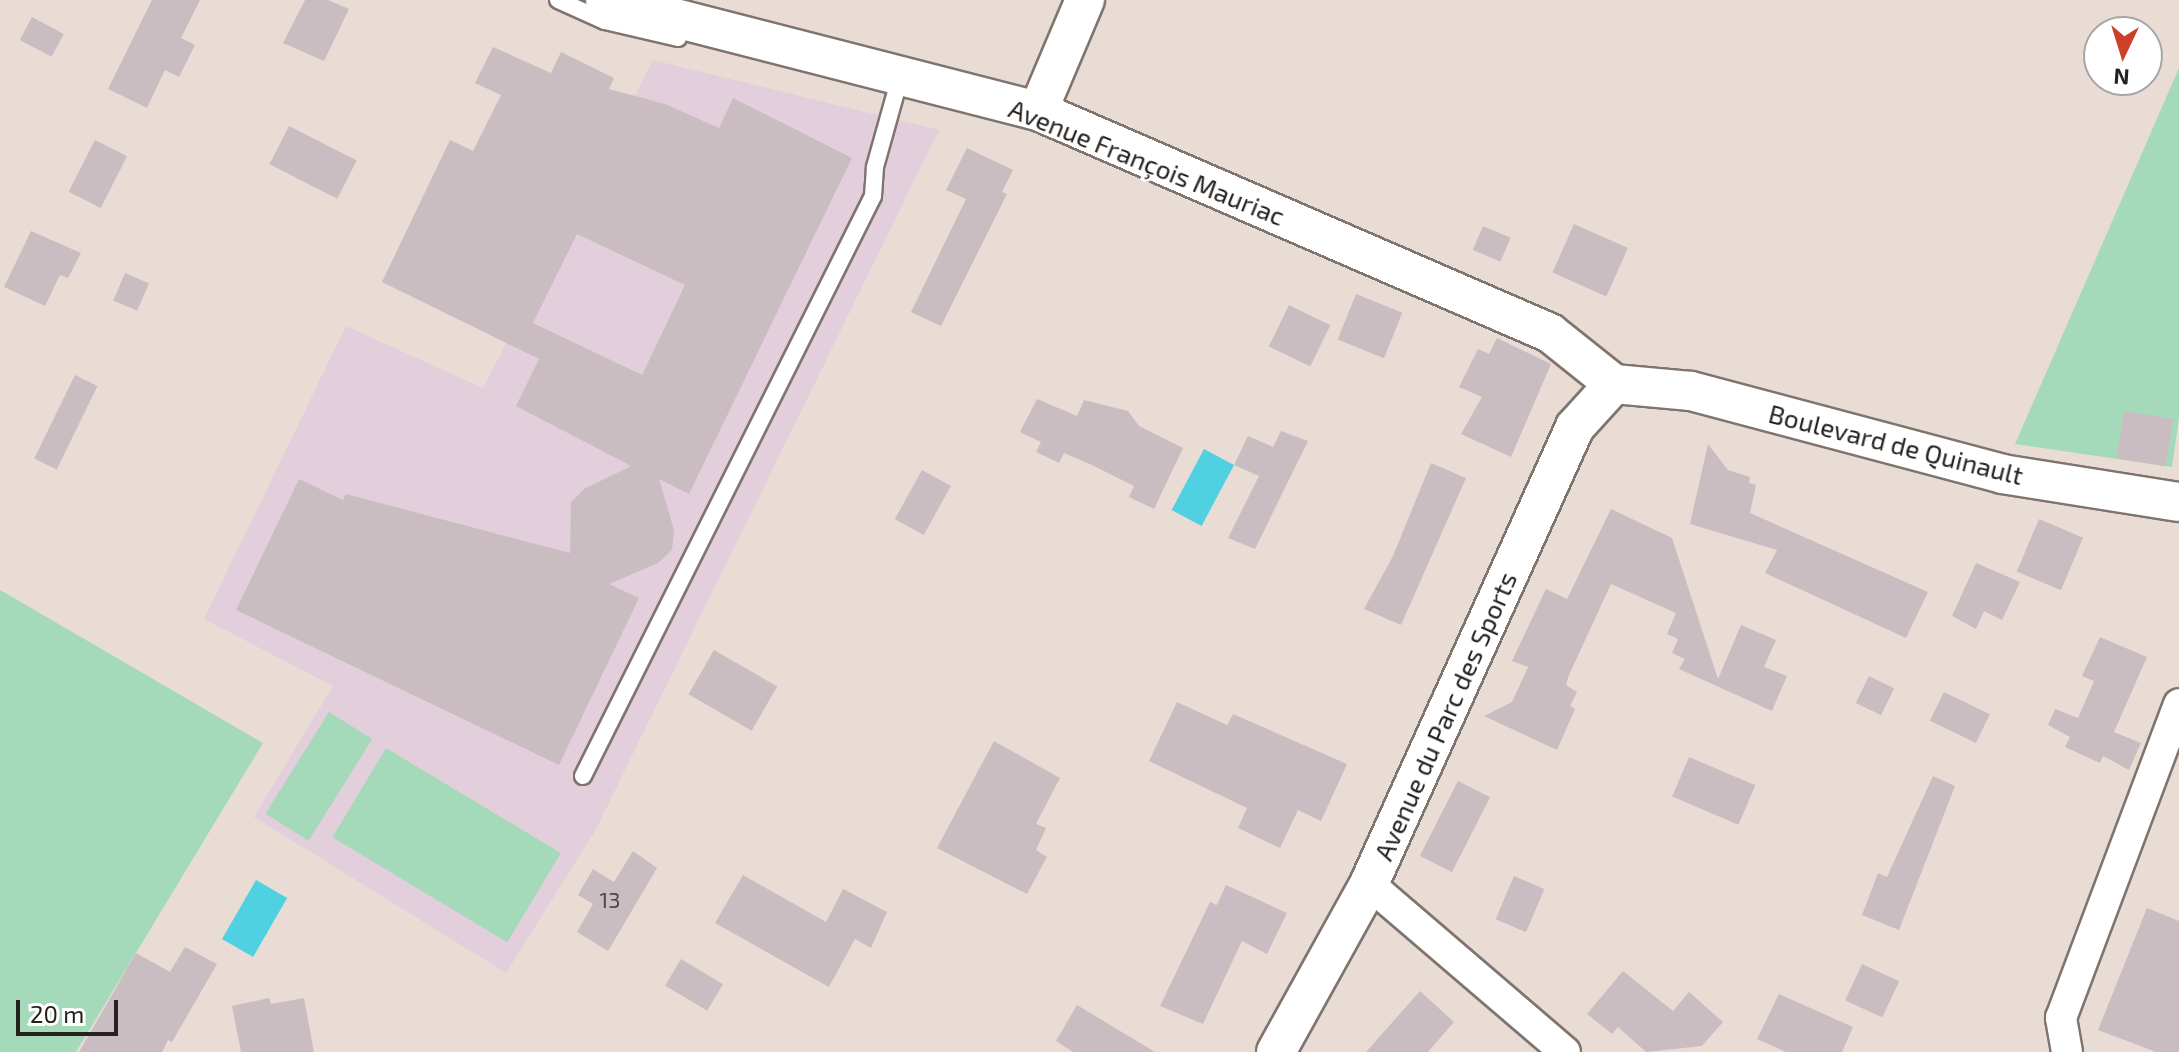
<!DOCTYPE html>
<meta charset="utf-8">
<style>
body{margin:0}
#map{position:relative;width:2179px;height:1052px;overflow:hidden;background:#e8dcd5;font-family:"Exo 2",sans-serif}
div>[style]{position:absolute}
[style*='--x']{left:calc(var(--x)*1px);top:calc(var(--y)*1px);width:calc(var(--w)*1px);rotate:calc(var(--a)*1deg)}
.education>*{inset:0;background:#e3cedc}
.green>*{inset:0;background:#a4dab9;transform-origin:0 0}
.water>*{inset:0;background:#50d1e1;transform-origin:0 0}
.building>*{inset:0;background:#cabdc2;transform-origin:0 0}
.roads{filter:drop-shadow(2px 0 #7f746e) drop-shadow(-2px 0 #7f746e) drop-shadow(0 2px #7f746e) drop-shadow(0 -2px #7f746e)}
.service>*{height:16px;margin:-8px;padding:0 8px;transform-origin:8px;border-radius:8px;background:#fff}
.minor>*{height:30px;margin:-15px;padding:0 15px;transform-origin:15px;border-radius:15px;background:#fff}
.tertiary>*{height:38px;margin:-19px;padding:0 19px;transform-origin:19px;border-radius:19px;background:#fff}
span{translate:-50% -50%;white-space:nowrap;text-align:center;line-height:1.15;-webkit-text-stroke:6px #fff;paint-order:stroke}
.number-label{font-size:22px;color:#4e4847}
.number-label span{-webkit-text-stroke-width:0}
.street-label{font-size:26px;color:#25211e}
.north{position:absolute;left:2083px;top:16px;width:80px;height:80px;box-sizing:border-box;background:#fff;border:2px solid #a8a6a5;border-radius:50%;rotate:184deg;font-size:22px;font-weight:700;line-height:32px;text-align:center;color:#25211e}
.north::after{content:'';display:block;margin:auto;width:28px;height:36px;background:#cc402a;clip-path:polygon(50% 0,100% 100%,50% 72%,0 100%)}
.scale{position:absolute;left:16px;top:1000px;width:102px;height:36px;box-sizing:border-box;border:4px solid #25211e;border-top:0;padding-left:10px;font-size:24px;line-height:28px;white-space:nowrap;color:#25211e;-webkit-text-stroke:6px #fff;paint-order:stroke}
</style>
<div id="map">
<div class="education">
<i style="clip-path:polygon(653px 60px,939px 130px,595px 831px,506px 973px,254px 817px,333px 686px,204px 619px,346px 326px,483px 388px)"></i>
</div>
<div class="green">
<i style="clip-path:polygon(2179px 68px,2179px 418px,2172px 467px,2015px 444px)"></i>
<i style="clip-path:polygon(0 590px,263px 743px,76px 1052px,0 1052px)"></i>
<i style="left:329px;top:712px;width:51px;height:120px;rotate:32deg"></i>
<i style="left:386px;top:748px;width:204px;height:104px;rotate:31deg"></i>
</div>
<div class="water">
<i style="left:1204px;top:449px;width:34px;height:69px;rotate:28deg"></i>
<i style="left:256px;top:880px;width:36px;height:68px;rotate:30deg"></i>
</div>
<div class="building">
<i style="clip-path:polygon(152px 0,200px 0,181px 38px,195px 45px,179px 77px,165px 70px,147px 108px,108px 89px)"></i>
<i style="clip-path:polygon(305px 0,328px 0,349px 9px,324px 61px,283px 43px)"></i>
<i style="left:32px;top:17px;width:36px;height:26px;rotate:28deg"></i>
<i style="clip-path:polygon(evenodd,493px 47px,551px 73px,561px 52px,614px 78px,609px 89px,665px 104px,719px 128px,733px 98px,852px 158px,689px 494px,659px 479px,674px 530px,672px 550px,658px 563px,609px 584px,639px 598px,559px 765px,236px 610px,299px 479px,343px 500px,346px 494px,570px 553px,571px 502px,584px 489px,631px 466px,516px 406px,539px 359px,382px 282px,450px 140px,473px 151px,501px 95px,475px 83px,493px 47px,577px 234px,685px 285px,642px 375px,533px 323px,577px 234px)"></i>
<i style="left:289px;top:126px;width:76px;height:43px;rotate:27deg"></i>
<i style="left:95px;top:140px;width:36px;height:58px;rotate:27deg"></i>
<i style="clip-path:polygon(967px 148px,1013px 170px,1002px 192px,1007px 194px,941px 326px,911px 312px,966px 199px,946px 190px)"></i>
<i style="left:1574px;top:224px;width:59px;height:53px;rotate:24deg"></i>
<i style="left:1483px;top:226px;width:30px;height:26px;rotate:23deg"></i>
<i style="clip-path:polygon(31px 231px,81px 253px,68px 278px,60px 275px,45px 306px,4px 287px)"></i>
<i style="left:125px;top:273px;width:26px;height:30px;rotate:23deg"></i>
<i style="left:1356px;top:294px;width:50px;height:49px;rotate:22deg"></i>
<i style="left:1289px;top:305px;width:46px;height:46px;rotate:26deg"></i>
<i style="clip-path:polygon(1497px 338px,1551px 364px,1511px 457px,1461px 434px,1482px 397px,1459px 387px,1478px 349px,1489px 354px)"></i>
<i style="left:75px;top:375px;width:25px;height:93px;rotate:26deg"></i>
<i style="clip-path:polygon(1037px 399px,1077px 416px,1084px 400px,1128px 411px,1139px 426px,1183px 448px,1154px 509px,1129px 497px,1134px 486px,1092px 465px,1064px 453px,1059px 463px,1036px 452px,1041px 442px,1020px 432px)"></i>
<i style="left:2124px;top:411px;width:50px;height:48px;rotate:9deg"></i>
<i style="clip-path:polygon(1281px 431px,1308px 441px,1255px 549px,1228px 538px,1259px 476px,1234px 465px,1248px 436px,1273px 447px)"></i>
<i style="clip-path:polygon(1708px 444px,1728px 470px,1750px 477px,1749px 483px,1756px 485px,1750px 513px,1928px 592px,1906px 638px,1765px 573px,1777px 550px,1690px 524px)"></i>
<i style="clip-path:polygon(1431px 463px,1466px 478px,1401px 625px,1364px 609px,1393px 556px)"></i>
<i style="left:922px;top:470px;width:33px;height:56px;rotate:29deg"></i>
<i style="clip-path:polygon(1611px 509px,1672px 538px,1718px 679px,1741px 625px,1776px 640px,1764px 667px,1787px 676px,1772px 711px,1679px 669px,1685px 659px,1672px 653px,1678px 639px,1667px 634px,1676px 613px,1611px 584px,1569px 675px,1566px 685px,1577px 692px,1570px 706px,1575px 709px,1557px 750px,1484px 716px,1512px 702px,1528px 667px,1512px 661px,1546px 589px,1567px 599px)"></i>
<i style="left:2039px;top:519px;width:48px;height:57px;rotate:23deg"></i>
<i style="clip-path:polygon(1976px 563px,2020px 582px,2002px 620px,1984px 611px,1976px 629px,1952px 616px)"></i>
<i style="clip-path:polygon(2100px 637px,2147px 657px,2114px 732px,2141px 743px,2129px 770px,2103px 756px,2100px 763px,2065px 747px,2070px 737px,2048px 725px,2055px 709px,2078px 718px,2094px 681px,2082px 676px)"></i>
<i style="left:714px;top:650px;width:73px;height:51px;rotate:30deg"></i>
<i style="left:1869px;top:676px;width:28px;height:30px;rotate:26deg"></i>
<i style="left:1944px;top:692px;width:51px;height:32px;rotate:26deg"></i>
<i style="clip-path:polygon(1177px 702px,1227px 725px,1233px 714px,1347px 764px,1321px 821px,1298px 810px,1280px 848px,1238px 828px,1247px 808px,1149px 761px)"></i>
<i style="clip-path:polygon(994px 741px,1060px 778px,1036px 824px,1046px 828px,1036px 850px,1047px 857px,1027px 894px,937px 848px)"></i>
<i style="left:1689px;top:757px;width:72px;height:43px;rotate:23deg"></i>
<i style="clip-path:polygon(1933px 776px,1955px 786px,1899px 930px,1862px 915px,1878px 873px,1887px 877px)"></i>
<i style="left:1458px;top:781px;width:36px;height:84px;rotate:27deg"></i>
<i style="clip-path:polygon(633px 851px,657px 868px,608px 951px,577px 932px,593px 904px,578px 895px,593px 869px,614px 882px)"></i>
<i style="clip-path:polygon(743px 875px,826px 922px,843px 889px,887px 912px,871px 948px,855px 939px,829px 987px,715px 923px)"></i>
<i style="left:1514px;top:876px;width:33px;height:47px;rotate:23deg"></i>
<i style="clip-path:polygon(1226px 885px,1287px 913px,1267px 954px,1242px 941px,1203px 1024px,1160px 1006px,1210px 902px,1217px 905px)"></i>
<i style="clip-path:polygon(2147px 908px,2179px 921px,2179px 1052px,2156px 1052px,2098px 1030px)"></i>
<i style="clip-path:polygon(185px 947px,217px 964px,172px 1042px,168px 1040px,162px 1052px,79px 1052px,136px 953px,170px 972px)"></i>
<i style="left:681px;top:959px;width:49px;height:31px;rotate:31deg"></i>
<i style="left:1862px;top:964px;width:41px;height:40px;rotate:25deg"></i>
<i style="clip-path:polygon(1623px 971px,1673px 1011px,1689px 992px,1723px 1022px,1702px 1046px,1646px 1052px,1618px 1027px,1612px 1034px,1587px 1014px)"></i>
<i style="clip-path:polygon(1420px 991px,1454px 1022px,1428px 1052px,1366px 1052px)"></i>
<i style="clip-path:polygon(1779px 994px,1853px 1027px,1842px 1052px,1786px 1052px,1757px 1039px)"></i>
<i style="clip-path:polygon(269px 998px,271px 1004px,304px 998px,314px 1052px,241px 1052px,232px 1006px)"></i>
<i style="clip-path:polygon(1077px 1005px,1155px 1052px,1073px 1052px,1056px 1041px)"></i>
</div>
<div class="roads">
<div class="service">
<i style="--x:558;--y:0;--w:51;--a:24.1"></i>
<i style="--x:605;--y:21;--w:75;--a:13.1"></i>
<i style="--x:583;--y:776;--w:648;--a:-63.43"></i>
<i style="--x:873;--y:196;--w:29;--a:-86"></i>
<i style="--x:875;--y:167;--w:97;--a:-74.4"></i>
</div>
<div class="minor">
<i style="--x:1369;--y:884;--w:258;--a:40.6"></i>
<i style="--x:2067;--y:1052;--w:35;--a:-100"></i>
<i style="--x:2061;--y:1018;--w:335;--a:-69.4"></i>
</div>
<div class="tertiary">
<i style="--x:605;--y:0;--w:447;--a:14.4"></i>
<i style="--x:1038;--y:111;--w:558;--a:23.44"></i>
<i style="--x:1550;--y:333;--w:82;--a:38.6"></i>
<i style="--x:1038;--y:111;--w:121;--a:-67.1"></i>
<i style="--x:1614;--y:384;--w:77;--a:5.2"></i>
<i style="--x:1691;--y:391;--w:322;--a:14.9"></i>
<i style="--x:2002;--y:474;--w:179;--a:9"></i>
<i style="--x:1276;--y:1052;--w:192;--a:-61"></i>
<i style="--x:1369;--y:884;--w:501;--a:-65.74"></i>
<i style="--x:1575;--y:427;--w:58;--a:-47.8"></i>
</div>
</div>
<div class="number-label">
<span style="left:610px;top:900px">13</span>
</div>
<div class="street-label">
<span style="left:1147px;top:162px;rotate:22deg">Avenue François Mauriac</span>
<span style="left:1896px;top:444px;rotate:14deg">Boulevard de Quinault</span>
<span style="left:1445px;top:716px;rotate:-66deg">Avenue du Parc des Sports</span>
</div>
<div class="north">N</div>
<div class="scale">20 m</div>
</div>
